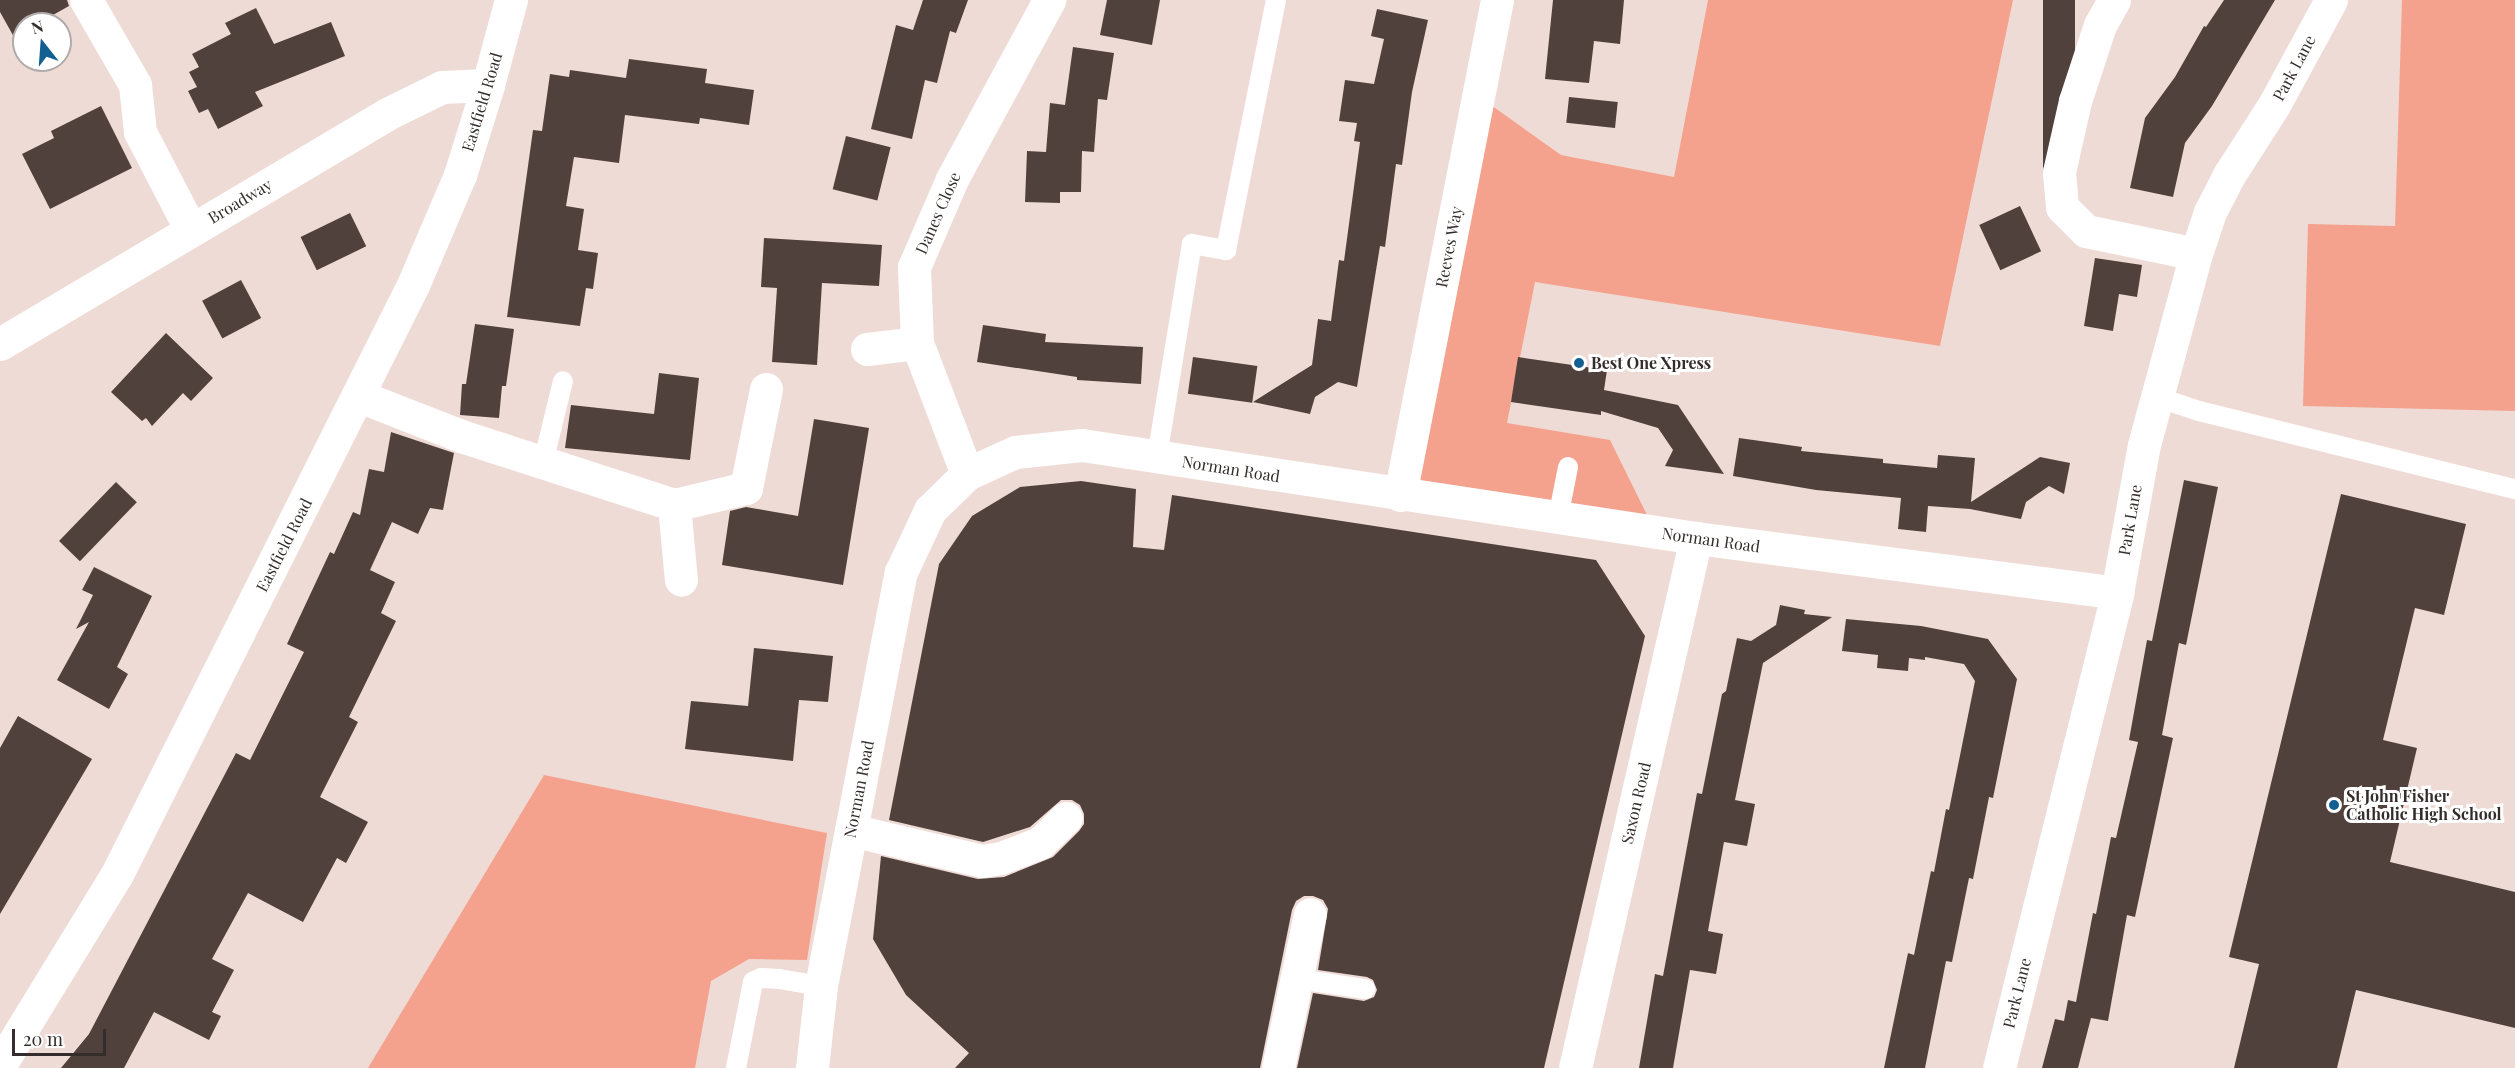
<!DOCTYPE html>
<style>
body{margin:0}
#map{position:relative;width:2515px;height:1068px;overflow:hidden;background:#efdbd5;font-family:"Playfair Display",serif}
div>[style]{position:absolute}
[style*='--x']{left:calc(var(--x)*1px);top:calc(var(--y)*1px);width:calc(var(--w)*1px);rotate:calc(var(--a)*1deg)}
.green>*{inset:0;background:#f4a28d}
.building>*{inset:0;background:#51413d;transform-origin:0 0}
.service>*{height:20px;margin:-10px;padding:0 10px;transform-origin:10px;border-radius:10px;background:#fff}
.minor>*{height:33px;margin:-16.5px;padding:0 16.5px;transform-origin:16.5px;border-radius:16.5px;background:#fff}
.tertiary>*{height:33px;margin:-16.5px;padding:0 16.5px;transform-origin:16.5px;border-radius:16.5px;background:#fff}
.dots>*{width:16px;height:16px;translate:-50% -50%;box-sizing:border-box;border:3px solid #fff;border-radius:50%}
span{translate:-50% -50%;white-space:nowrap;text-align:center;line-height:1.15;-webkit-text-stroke:6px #fff;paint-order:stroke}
.street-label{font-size:16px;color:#342d2b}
.poi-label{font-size:16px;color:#342d2b;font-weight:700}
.left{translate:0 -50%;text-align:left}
.north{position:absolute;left:12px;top:12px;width:60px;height:60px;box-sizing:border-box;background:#fff;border:2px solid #aeabaa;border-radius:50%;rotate:343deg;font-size:16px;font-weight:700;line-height:24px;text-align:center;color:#342d2b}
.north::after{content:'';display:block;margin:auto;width:21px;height:27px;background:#135f92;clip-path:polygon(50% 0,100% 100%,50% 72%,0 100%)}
.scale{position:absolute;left:12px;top:1029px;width:94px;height:27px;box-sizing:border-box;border:3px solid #342d2b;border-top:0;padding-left:8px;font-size:18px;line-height:21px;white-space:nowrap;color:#342d2b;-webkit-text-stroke:4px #fff;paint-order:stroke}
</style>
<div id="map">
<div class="green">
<i style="clip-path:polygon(1708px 0,2013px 0,1940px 346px,1535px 282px,1507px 423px,1610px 440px,1651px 523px,1407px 490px,1481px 98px,1561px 155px,1674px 177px)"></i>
<i style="clip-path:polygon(2402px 0,2515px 0,2515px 411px,2303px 406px,2308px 224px,2395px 226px)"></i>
<i style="clip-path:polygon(544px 775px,827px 833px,807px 960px,749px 959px,711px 981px,695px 1068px,368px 1068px)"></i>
</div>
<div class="building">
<i style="clip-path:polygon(0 0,67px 0,69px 6px,37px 24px,24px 24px,24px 31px,14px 37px,0 12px)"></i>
<i style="clip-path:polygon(923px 0,968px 0,956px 33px,950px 31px,937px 83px,925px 80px,912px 139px,871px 129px,896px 25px,913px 30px)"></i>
<i style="clip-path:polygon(1107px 0,1160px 0,1152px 45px,1100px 35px)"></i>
<i style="clip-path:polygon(1553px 0,1624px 0,1620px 44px,1594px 41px,1589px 83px,1545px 79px)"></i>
<i style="left:2043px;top:0;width:32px;height:172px"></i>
<i style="clip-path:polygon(2224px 0,2275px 0,2212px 106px,2185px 143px,2173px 197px,2130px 188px,2145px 118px,2175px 77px,2204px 26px,2206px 27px)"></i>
<i style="clip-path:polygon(256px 8px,274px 44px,331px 22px,345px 56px,255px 92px,263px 106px,218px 129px,208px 109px,199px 113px,188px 91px,197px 87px,189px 72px,199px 67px,192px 54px,231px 34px,225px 23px)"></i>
<i style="clip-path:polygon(1377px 9px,1428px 20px,1412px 92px,1402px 165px,1396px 164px,1385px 247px,1380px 246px,1357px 387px,1338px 382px,1315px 397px,1310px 414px,1253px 402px,1312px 365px,1318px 319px,1331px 321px,1339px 260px,1344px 261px,1360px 142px,1354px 141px,1357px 123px,1339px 121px,1345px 80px,1374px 84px,1384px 39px,1371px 36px)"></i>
<i style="clip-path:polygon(1073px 47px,1114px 53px,1107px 100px,1098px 99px,1094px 152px,1082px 151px,1081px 192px,1060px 192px,1060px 203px,1025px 202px,1027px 151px,1046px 152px,1050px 103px,1065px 105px)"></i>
<i style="clip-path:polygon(629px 59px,707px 69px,705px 83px,754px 90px,749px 125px,700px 118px,699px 124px,625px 115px,619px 163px,574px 157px,566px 206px,584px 209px,578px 250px,598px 253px,593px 289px,586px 288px,580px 326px,507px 317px,533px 130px,542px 131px,550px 74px,569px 77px,570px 70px,626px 78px)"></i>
<i style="left:1569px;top:97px;width:49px;height:26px;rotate:6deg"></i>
<i style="clip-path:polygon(101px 106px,132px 168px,50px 209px,22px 154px,54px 138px,51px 131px)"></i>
<i style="left:846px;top:136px;width:46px;height:55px;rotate:14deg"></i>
<i style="left:2020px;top:206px;width:50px;height:45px;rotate:65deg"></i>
<i style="left:350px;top:213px;width:37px;height:55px;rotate:64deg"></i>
<i style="clip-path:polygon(764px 238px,882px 245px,879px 286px,822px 283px,817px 365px,772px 362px,777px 288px,761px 287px)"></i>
<i style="clip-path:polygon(2095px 258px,2142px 265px,2137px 297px,2119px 294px,2113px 331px,2084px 326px)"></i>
<i style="left:241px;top:280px;width:43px;height:44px;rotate:62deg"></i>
<i style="clip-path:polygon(475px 324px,514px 329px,506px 386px,502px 386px,499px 418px,460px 415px,462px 384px,466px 384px)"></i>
<i style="clip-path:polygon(983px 325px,1046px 334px,1045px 342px,1143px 347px,1141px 384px,1077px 380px,1077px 377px,977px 362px)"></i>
<i style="clip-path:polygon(166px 333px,213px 378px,191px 401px,183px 393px,152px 426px,146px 418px,142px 421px,111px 392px)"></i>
<i style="left:1193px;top:357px;width:65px;height:37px;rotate:8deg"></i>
<i style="clip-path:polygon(1518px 357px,1607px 370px,1604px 390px,1678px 405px,1724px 474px,1665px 466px,1673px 450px,1658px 428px,1601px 411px,1601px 415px,1511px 402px)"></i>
<i style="clip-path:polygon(659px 373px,699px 378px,690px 460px,565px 448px,571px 405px,654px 414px)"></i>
<i style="clip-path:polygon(814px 419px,869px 428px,843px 585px,722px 565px,730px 511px,746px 507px,798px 516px)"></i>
<i style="clip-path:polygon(391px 432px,454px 453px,443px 510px,430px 508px,418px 534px,392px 522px,370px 570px,395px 582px,381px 613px,396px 621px,349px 717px,358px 722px,320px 797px,368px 822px,346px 863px,337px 858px,303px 922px,248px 893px,212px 959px,234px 970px,212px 1012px,221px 1016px,209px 1040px,154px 1012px,124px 1068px,61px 1068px,89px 1034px,236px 753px,250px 760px,304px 652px,287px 644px,330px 552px,334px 554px,353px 512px,360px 515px,369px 469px,384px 472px)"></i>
<i style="clip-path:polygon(1739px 438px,1802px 447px,1801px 451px,1883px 459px,1883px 463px,1937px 468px,1938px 455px,1975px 458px,1971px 502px,2040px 457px,2070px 463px,2064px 494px,2049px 486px,2026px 502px,2021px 519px,1970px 509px,1928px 506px,1926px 532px,1898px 529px,1901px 498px,1816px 490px,1733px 476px)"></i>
<i style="clip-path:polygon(2184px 480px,2218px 487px,2186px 645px,2179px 643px,2162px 735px,2173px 738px,2135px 917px,2127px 915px,2108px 1021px,2091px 1018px,2078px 1068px,2042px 1068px,2055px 1019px,2064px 1021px,2068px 1000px,2076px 1002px,2093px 913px,2096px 914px,2111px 837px,2116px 838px,2138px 742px,2129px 740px,2147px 640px,2152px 641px)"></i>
<i style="clip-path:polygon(1081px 481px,1136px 489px,1133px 547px,1164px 550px,1172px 495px,1596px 560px,1645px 636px,1544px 1068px,1297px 1068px,1313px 993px,1364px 1001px,1374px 997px,1377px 990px,1373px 980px,1367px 977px,1318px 970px,1328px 909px,1323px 900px,1313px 896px,1304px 896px,1296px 901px,1292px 910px,1260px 1068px,955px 1068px,969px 1053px,906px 995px,873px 939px,881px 856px,978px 879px,1004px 877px,1053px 857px,1079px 831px,1084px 824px,1084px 814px,1080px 805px,1072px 800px,1061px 800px,1030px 827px,983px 842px,889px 820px,939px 564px,972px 516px,1020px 487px)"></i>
<i style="left:116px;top:482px;width:29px;height:82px;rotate:44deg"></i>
<i style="clip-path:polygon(2341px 494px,2466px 524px,2444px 615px,2415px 608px,2383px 740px,2417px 748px,2390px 862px,2515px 892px,2515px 1028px,2356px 990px,2337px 1068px,2234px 1068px,2259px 964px,2229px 957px)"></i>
<i style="clip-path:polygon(94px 567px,152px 596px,117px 667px,128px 674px,109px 709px,57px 680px,89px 622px,76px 629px,93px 595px,82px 590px)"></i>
<i style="clip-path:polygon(1780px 605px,1805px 610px,1804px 614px,1832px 617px,1763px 663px,1735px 800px,1755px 804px,1747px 846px,1724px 842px,1708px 931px,1723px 934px,1716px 974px,1690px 970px,1673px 1068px,1639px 1068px,1655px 974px,1663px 976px,1697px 793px,1702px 794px,1722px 694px,1726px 691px,1737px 638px,1751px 641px,1776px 625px)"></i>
<i style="clip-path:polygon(1846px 619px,1921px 626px,1988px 639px,2017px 679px,1993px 798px,1989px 797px,1973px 879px,1969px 878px,1952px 962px,1946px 961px,1925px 1068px,1884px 1068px,1908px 953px,1914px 955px,1931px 871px,1934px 872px,1946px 809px,1949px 810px,1975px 681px,1964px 664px,1925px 657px,1925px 660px,1909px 658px,1908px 671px,1877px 668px,1878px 655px,1842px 651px)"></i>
<i style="clip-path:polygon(754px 648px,833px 656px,828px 702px,799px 700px,793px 761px,685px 749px,691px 701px,748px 706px)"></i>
<i style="clip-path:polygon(18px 716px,92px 759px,0 914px,0 748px)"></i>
</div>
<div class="service">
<i style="--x:2157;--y:397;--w:44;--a:18.4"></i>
<i style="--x:2199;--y:411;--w:325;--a:13.9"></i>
<i style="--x:1157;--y:457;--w:216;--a:-80.7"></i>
<i style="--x:1192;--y:244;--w:35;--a:10"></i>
<i style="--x:1226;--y:250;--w:255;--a:-78.7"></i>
<i style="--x:543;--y:463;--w:84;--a:-76.3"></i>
<i style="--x:1558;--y:518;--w:52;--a:-78.9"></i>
<i style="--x:1298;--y:979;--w:68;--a:8.5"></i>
<i style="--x:736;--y:1068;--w:88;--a:-78.8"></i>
<i style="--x:753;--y:982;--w:9;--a:-27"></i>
<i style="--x:761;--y:978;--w:18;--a:3"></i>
<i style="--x:779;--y:979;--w:43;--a:9.5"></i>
</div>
<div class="minor">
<i style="--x:86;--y:0;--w:98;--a:60"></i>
<i style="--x:135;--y:85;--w:47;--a:83.9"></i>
<i style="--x:140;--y:132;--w:110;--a:62.5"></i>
<i style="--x:2114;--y:0;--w:29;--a:119"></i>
<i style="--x:2100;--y:25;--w:80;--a:108.2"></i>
<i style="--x:2075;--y:101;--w:73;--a:102.7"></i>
<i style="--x:2059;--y:172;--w:35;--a:85"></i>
<i style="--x:2062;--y:207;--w:34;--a:45"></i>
<i style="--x:2086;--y:231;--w:112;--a:11.8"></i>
<i style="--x:867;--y:349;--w:50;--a:-6.8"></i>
<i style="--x:359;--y:396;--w:110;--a:21.4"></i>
<i style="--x:461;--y:436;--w:224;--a:17.9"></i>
<i style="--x:674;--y:505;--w:74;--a:-13.3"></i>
<i style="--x:746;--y:488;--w:101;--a:-78.6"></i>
<i style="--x:967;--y:474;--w:140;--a:-110.9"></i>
<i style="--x:917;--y:343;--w:76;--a:-92.3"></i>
<i style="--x:914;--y:267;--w:96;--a:-66.6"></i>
<i style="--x:952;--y:179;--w:204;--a:-61.5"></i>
<i style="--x:1400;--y:495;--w:504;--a:-78.91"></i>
<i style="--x:674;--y:505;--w:75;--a:84.7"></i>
<i style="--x:851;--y:830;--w:135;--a:13.3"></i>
<i style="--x:982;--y:861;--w:19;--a:-9"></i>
<i style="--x:1001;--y:858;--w:42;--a:-21"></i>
<i style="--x:1040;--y:843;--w:36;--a:-44"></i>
<i style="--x:812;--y:1068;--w:82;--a:-83.7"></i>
<i style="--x:821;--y:986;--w:422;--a:-79.1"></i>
<i style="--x:901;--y:572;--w:68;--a:-64.9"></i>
<i style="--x:930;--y:510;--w:52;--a:-44.2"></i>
<i style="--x:967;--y:474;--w:53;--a:-24.6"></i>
<i style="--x:1015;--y:452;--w:67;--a:-6"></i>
<i style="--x:1082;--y:445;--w:621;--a:8.61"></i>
<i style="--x:1696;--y:538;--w:425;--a:7.4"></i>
<i style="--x:1278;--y:1068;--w:157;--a:-78.3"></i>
<i style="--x:1575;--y:1068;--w:544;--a:-77.14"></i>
<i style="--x:1999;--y:1068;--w:489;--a:-76"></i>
<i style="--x:2117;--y:593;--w:150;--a:-79.7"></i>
<i style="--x:2144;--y:445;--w:198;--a:-74.8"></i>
<i style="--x:2196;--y:254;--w:44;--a:-71.6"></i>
<i style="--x:2210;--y:212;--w:42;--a:-62.8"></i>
<i style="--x:2229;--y:175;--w:83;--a:-57.3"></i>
<i style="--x:2274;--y:105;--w:119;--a:-61.5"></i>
</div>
<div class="tertiary">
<i style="--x:0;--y:344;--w:450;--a:-30.7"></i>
<i style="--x:387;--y:114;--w:61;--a:-26.1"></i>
<i style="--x:442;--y:87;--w:46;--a:-2.5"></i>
<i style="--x:0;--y:1065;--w:222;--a:-58.5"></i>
<i style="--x:116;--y:876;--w:661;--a:-63.32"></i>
<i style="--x:413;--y:285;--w:120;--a:-66.9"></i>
<i style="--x:460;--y:175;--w:94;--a:-72.7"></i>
<i style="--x:488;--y:85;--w:88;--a:-74.9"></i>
</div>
<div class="dots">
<i style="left:1579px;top:363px;background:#135f92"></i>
<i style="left:2334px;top:805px;background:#135f92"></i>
</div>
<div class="street-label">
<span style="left:2294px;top:68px;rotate:-62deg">Park Lane</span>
<span style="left:482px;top:102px;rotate:-73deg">Eastfield Road</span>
<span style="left:240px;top:201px;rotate:-31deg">Broadway</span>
<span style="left:938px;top:213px;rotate:-66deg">Danes Close</span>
<span style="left:1449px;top:247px;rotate:-79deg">Reeves Way</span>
<span style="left:1231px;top:469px;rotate:9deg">Norman Road</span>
<span style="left:2130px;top:520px;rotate:-80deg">Park Lane</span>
<span style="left:1711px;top:540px;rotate:8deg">Norman Road</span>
<span style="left:284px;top:545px;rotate:-63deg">Eastfield Road</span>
<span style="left:859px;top:789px;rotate:-79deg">Norman Road</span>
<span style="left:1636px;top:803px;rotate:-77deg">Saxon Road</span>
<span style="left:2017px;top:993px;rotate:-76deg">Park Lane</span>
</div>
<div class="poi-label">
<span class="left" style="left:1591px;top:363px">Best One Xpress</span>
<span class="left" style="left:2346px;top:805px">St John Fisher<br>Catholic High School</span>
</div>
<div class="north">N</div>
<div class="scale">20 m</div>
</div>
